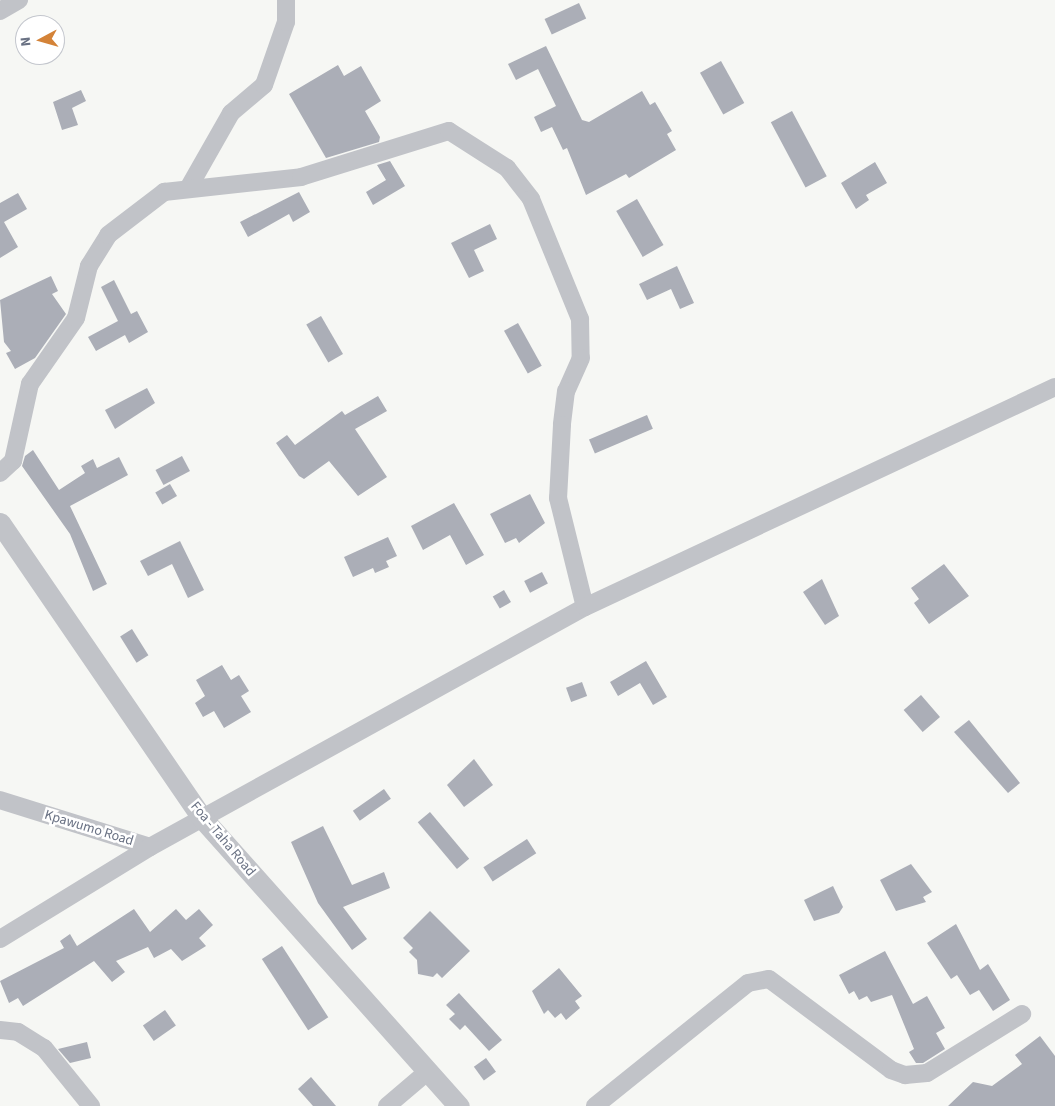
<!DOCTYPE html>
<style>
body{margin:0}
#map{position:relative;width:1055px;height:1106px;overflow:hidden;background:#f6f7f4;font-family:"Source Sans 3",sans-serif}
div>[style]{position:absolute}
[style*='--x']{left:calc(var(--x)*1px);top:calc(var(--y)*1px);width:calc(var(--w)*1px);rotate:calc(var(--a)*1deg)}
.building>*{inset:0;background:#abaeb7;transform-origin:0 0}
.minor>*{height:18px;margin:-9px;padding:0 9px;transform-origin:9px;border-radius:9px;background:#c1c3c8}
.tertiary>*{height:21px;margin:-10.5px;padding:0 10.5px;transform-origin:10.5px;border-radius:10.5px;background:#c1c3c8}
span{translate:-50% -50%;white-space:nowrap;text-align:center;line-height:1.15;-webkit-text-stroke:5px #fff;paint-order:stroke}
.street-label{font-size:14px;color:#697183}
.north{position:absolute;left:15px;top:15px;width:50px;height:50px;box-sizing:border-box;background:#fff;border:1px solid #c3c6cd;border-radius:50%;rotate:264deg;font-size:14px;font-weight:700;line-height:20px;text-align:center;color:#697183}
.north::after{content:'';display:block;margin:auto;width:18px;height:22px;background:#d48338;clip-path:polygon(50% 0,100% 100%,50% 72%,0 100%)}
</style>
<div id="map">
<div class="building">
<i style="left:579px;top:3px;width:17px;height:38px;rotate:65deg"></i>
<i style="clip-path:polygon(546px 46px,582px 120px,589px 122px,642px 91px,650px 105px,655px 102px,672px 131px,667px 134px,676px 150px,629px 178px,626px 174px,586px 195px,567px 148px,563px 150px,552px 127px,541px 132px,534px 117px,556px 106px,538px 69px,516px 80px,508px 64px)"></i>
<i style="left:721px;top:61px;width:48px;height:24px;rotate:61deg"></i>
<i style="clip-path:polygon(338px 65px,344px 76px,361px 66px,381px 101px,365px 111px,380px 137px,379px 142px,326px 158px,289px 94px)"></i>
<i style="clip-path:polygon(81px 90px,86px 101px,72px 108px,78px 125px,62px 130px,53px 102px)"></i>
<i style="left:792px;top:111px;width:74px;height:24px;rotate:62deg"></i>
<i style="clip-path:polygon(390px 161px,405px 186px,373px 205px,366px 192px,386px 180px,377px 165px)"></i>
<i style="clip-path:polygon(875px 162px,887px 183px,866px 195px,869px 200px,856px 209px,841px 183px)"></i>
<i style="clip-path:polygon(299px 192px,310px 212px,293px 222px,289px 214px,248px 237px,240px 222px)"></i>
<i style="clip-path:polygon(18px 193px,27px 209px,4px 222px,18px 247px,0 258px,0 203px)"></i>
<i style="left:637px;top:199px;width:53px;height:24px;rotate:60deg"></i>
<i style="clip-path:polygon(490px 224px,497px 239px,474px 250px,484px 271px,469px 278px,451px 243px)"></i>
<i style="clip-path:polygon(677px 266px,694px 303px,680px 309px,671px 289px,647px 300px,639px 284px)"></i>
<i style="clip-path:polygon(51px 276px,58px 291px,52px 294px,66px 314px,35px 358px,15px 369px,6px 353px,11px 351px,4px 342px,0 300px)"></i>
<i style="clip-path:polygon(114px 280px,131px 314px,137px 311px,148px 332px,129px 343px,125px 335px,96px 351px,88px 337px,118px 321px,101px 287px)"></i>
<i style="left:321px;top:316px;width:44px;height:17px;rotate:60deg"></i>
<i style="left:518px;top:323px;width:49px;height:16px;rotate:61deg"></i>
<i style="clip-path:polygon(147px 388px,155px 403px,115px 429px,105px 410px)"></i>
<i style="clip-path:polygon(378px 396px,387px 411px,355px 429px,387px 477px,358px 496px,329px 461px,304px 479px,299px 476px,276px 443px,287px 435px,295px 445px,342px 411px,345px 415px)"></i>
<i style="left:647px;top:415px;width:15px;height:63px;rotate:67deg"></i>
<i style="clip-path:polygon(33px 450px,59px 490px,85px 473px,81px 466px,93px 459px,97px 468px,119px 457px,128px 475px,70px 506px,107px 584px,93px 591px,70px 534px,22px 466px,25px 456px)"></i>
<i style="left:182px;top:456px;width:17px;height:30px;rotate:62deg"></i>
<i style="left:170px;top:484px;width:14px;height:17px;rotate:60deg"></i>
<i style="clip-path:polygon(530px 494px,545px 523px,519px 543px,516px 538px,505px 543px,490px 514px)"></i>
<i style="clip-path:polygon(454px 503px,484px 555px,466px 565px,450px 535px,423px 550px,411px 526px)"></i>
<i style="clip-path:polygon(388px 537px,397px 556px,386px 561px,389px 567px,375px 573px,373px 568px,353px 577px,344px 557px)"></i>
<i style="clip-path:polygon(180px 541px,204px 590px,188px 598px,172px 564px,148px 576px,140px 561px)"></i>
<i style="clip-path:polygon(944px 564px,969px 596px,929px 624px,914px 603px,919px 599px,911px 588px)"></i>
<i style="left:542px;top:572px;width:13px;height:20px;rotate:63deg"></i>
<i style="clip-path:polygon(822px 579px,839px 616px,825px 625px,803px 592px)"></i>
<i style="left:504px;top:590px;width:14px;height:13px;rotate:60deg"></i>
<i style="left:132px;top:629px;width:31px;height:14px;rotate:58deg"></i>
<i style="clip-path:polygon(646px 661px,667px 697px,653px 705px,640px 683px,618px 696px,610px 682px)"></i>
<i style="clip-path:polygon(222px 665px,231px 680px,239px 675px,249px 691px,241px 696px,251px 712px,224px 728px,214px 711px,203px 717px,195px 703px,205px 696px,196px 680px)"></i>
<i style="left:582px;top:682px;width:15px;height:17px;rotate:70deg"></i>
<i style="left:921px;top:695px;width:29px;height:23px;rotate:49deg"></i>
<i style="clip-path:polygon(969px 720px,1020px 783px,1008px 793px,954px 732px)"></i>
<i style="clip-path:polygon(474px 759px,493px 785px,464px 807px,447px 785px)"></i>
<i style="left:384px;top:789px;width:12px;height:38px;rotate:55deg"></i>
<i style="left:430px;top:812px;width:61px;height:16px;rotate:50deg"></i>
<i style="clip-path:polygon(323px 826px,352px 885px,384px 872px,390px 888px,343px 907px,367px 939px,352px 950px,318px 903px,291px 842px)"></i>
<i style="left:527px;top:839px;width:17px;height:52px;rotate:57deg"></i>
<i style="clip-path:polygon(911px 864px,932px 892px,923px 897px,926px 902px,896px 911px,880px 880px)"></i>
<i style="clip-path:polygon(833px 886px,843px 907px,839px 913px,814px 921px,804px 900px)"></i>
<i style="clip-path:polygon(134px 909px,150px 932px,176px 909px,186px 920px,199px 909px,213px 925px,199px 938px,206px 946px,182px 961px,171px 949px,154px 958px,148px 947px,116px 961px,125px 972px,112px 982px,94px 961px,23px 1006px,18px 998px,9px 1003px,0 981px,64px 948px,60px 941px,70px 934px,77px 946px)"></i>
<i style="clip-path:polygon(430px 911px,470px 951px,442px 978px,437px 973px,433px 977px,418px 974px,417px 960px,409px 952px,413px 948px,403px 938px)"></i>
<i style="clip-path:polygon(956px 924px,980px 970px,988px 964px,1010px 1000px,993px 1011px,979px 990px,970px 995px,957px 975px,951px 979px,927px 943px)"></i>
<i style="left:282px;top:946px;width:85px;height:24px;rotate:57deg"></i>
<i style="clip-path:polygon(885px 951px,913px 1004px,927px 996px,945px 1028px,936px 1033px,945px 1049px,923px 1063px,916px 1063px,909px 1052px,914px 1049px,892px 995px,871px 1002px,867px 996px,859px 1000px,854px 991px,849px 994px,839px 975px)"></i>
<i style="clip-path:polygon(559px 968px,582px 996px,575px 1001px,580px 1008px,566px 1020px,561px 1013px,555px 1018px,548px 1010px,544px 1014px,532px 991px)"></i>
<i style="clip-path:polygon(459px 993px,502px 1040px,489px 1051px,465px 1025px,460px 1030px,449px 1019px,455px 1014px,446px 1005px)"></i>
<i style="left:165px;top:1010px;width:19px;height:27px;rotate:55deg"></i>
<i style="clip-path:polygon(1040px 1036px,1055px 1056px,1055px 1106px,948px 1106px,973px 1082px,992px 1086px,1022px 1064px,1015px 1055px)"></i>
<i style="clip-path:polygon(87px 1042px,91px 1058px,70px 1063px,58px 1049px)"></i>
<i style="left:486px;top:1058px;width:17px;height:15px;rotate:54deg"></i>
<i style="clip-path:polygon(311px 1077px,336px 1106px,313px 1106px,298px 1089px)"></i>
</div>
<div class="minor">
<i style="--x:0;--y:11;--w:22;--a:-30"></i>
<i style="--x:189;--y:187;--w:85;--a:-60.4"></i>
<i style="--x:231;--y:113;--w:43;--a:-40.3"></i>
<i style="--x:264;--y:85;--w:67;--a:-70.8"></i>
<i style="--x:286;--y:22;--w:22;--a:-90"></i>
<i style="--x:0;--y:473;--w:18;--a:-43"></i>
<i style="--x:13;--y:461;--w:79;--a:-77.6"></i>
<i style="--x:30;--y:384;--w:80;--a:-55.1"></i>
<i style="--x:76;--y:318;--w:54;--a:-76"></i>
<i style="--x:89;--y:266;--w:36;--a:-58"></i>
<i style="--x:108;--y:235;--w:71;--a:-37.5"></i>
<i style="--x:164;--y:192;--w:138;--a:-6.2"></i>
<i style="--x:301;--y:177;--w:155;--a:-17.3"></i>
<i style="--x:449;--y:131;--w:69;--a:32.5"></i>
<i style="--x:507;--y:168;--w:39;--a:52"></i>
<i style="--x:531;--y:199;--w:130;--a:67.8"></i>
<i style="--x:580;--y:319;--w:39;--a:89"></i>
<i style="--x:581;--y:358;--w:36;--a:114"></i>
<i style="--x:566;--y:391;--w:34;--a:97"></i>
<i style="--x:562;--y:425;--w:73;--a:93.1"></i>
<i style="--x:558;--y:498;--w:112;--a:76.1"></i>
<i style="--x:0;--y:800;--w:157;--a:17.4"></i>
<i style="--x:150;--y:847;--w:497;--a:-28.9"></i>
<i style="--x:585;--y:607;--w:519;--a:-25.08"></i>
<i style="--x:0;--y:939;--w:176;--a:-31.5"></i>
<i style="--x:0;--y:1030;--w:18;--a:6"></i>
<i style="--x:18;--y:1032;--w:31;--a:32"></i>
<i style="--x:44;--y:1048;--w:75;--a:51"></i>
<i style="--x:387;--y:1106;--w:52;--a:-40.4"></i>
<i style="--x:595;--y:1106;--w:196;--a:-38.8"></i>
<i style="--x:748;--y:983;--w:21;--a:-11"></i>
<i style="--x:769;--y:979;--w:152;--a:36.7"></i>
<i style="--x:891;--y:1070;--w:15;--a:20"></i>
<i style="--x:905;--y:1075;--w:22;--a:-5"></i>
<i style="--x:927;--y:1073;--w:112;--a:-31.8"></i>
</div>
<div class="tertiary">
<i style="--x:0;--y:523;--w:358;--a:55.6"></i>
<i style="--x:202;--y:818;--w:386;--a:48.3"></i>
</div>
<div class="street-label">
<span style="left:89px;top:828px;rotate:17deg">Kpawumo Road</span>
<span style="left:223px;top:839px;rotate:50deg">Foa - Taha Road</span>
</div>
<div class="north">N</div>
</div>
